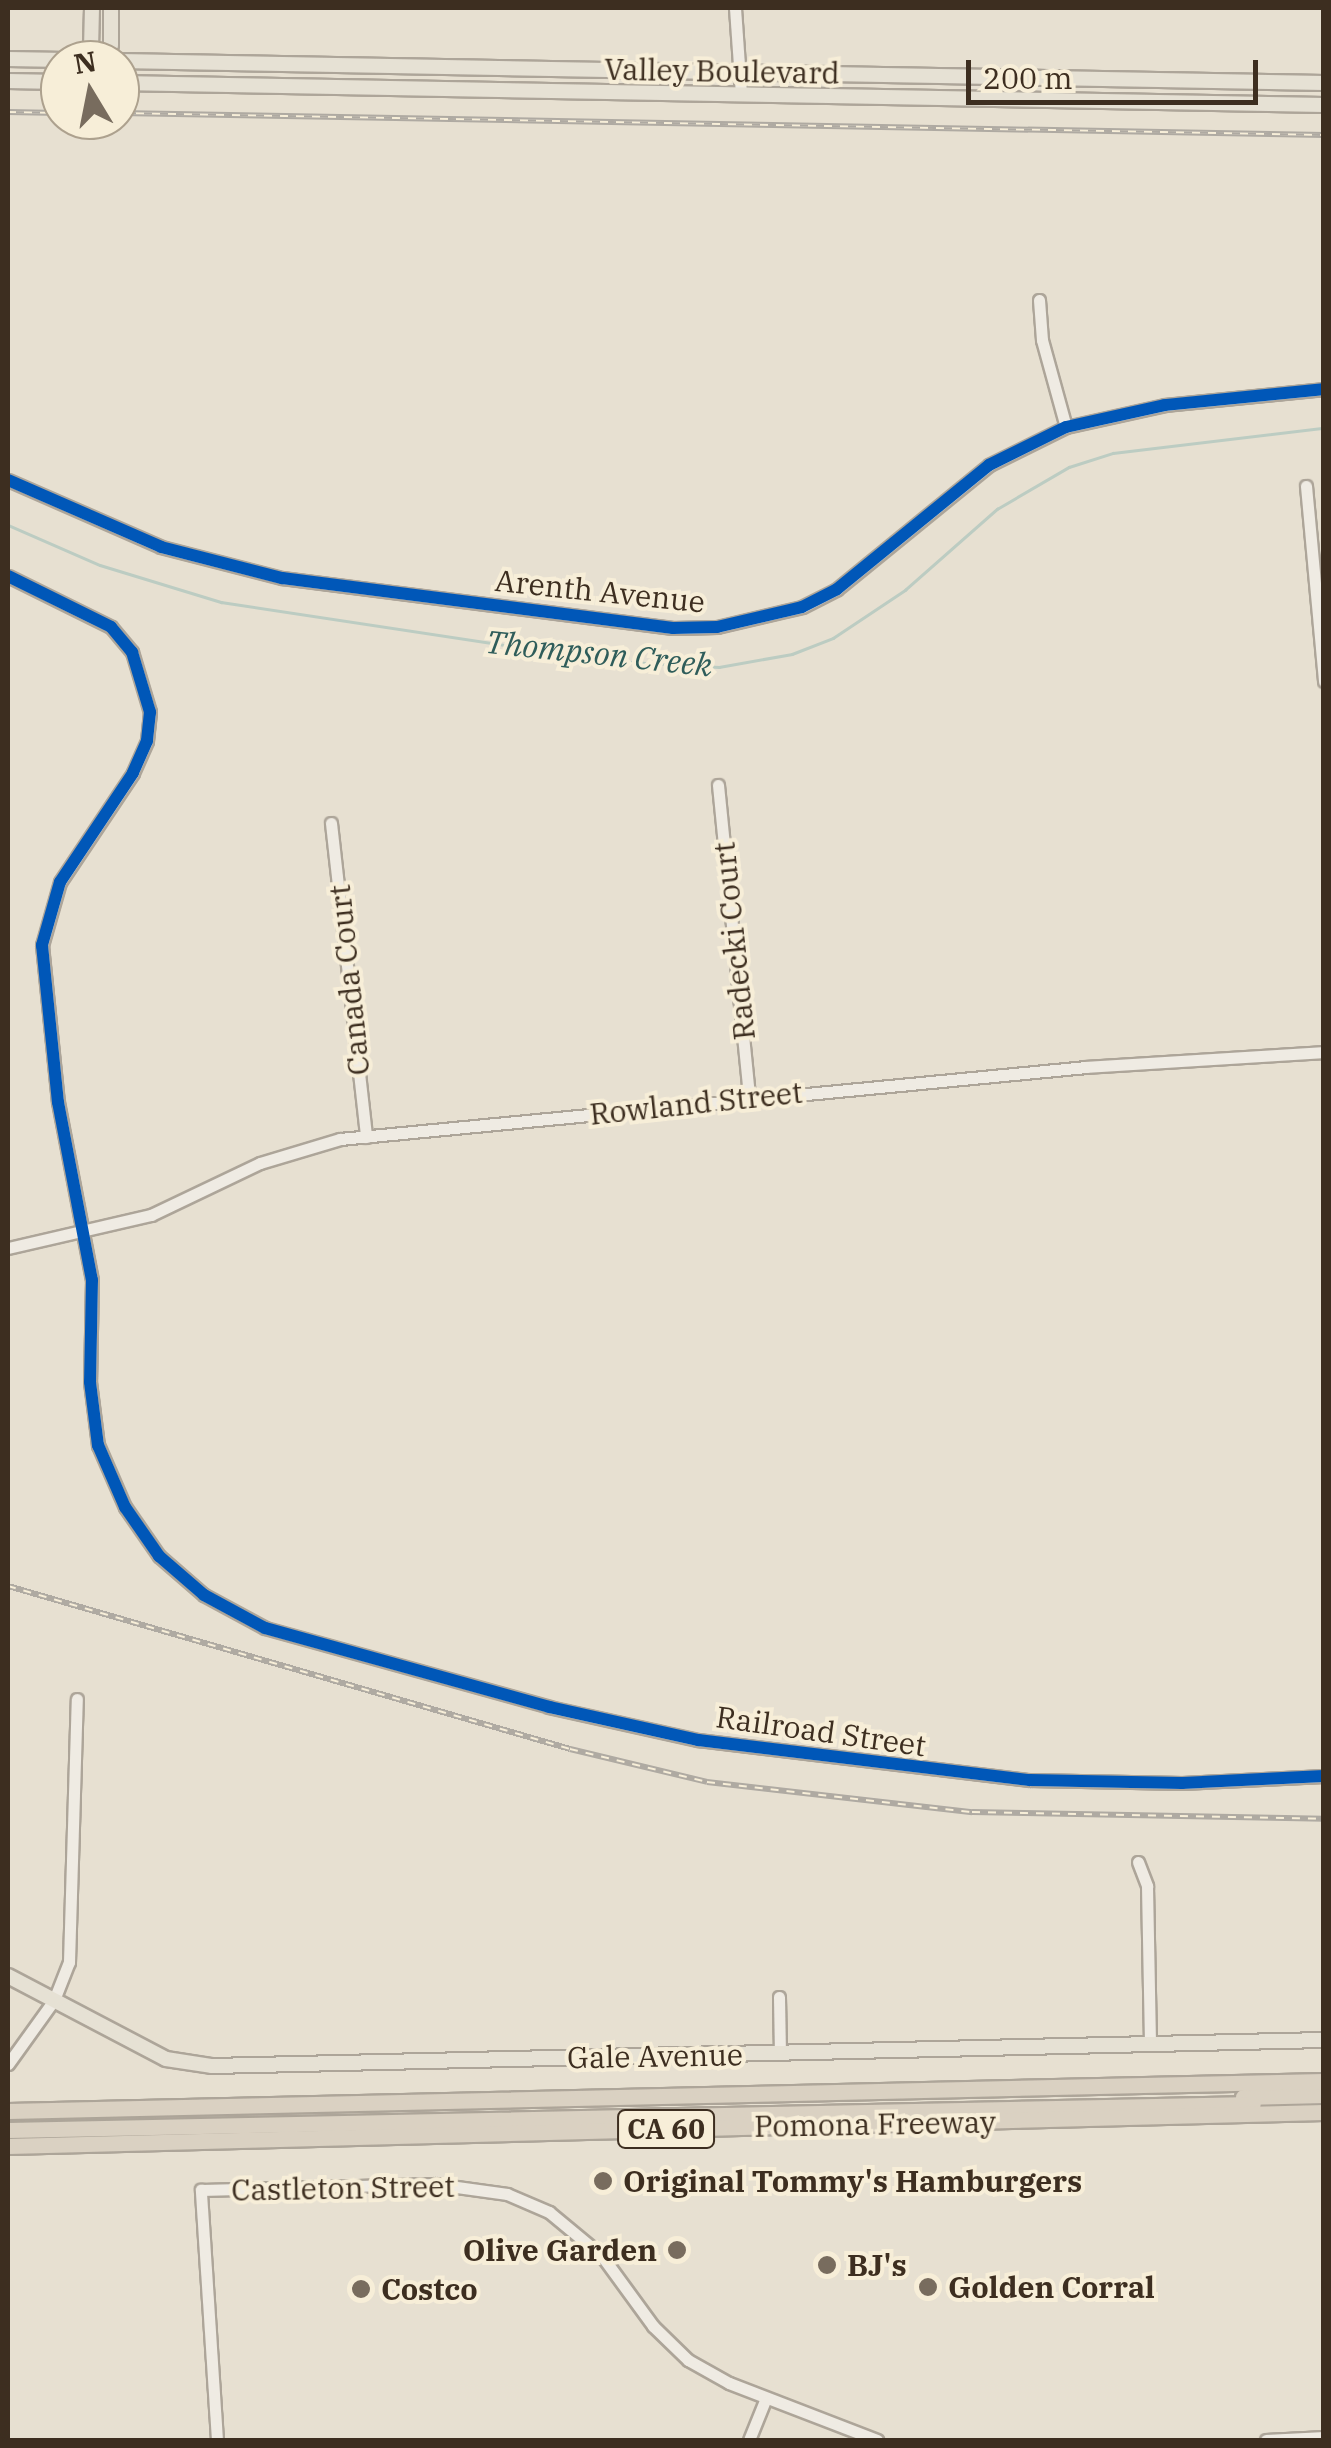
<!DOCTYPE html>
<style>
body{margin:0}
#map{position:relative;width:1331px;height:2448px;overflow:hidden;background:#e7e0d1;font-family:"IBM Plex Serif",serif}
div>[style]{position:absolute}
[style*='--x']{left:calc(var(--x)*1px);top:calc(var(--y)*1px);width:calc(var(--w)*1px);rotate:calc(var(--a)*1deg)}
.stream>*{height:2.5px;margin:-1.25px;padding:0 1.25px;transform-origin:1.25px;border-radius:1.25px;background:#bcccc2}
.roads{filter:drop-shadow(2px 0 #ada599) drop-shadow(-2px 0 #ada599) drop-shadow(0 2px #ada599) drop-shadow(0 -2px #ada599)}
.minor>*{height:11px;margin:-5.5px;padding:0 5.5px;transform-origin:5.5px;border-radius:5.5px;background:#efebe3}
.major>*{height:14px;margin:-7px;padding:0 7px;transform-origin:7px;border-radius:7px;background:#e6e1d4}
.highway>*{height:15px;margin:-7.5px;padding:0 7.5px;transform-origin:7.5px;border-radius:7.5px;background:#dad1c2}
.rail>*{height:6px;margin-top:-3px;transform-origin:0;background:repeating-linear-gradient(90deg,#f7eed8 0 8px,#afaaa2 0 16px);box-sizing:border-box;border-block:2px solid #afaaa2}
.cycleway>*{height:12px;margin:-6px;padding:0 6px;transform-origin:6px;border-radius:6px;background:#0057b8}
.dots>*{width:28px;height:28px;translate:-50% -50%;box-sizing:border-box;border:5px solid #f7eed8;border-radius:50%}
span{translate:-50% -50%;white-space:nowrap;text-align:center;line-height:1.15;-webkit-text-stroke:8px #f7eed8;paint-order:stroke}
.shield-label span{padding:2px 8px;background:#f7eed8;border:2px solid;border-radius:8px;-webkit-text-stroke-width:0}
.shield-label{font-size:28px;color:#3d2e20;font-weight:700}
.street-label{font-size:30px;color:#3d2e20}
.poi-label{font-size:30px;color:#3d2e20;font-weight:700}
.left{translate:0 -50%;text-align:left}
.right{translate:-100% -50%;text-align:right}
.water-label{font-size:32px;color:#2f5d5a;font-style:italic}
.frame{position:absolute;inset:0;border:10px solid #3d2e20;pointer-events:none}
.north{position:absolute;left:40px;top:40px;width:100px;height:100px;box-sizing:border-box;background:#f7eed8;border:2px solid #ada18e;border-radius:50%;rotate:350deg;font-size:28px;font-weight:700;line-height:40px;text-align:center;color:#3d2e20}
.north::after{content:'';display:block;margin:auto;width:35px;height:45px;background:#786c5e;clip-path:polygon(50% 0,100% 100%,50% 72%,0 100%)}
.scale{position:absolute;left:966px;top:60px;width:292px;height:45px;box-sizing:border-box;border:5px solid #3d2e20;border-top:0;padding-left:12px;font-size:30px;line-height:35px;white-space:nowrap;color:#3d2e20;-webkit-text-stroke:8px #f7eed8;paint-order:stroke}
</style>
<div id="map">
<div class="stream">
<i style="--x:8;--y:525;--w:100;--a:23.5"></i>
<i style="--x:100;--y:565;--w:127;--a:17"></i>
<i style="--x:221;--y:602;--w:393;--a:8.6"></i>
<i style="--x:610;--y:661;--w:109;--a:3.2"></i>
<i style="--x:719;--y:667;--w:74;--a:-10.1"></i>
<i style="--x:792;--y:654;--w:44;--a:-21.3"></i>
<i style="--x:833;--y:638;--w:87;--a:-33.7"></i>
<i style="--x:905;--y:590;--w:123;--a:-41.4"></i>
<i style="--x:997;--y:509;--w:83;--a:-30.3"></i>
<i style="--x:1069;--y:467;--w:46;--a:-17.7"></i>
<i style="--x:1113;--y:453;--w:212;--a:-6.8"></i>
</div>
<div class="roads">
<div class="minor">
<i style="--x:735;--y:8;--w:86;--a:86"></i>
<i style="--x:1039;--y:300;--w:40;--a:85.7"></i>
<i style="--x:1042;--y:340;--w:90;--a:74.6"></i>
<i style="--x:8;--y:480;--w:167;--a:23.6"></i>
<i style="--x:161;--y:547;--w:125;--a:14.4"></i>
<i style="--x:282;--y:578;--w:394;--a:7.3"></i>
<i style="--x:673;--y:628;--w:44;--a:-1.3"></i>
<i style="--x:717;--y:627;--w:87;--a:-13.2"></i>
<i style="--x:802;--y:607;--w:39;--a:-27"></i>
<i style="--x:837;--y:589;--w:196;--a:-39.2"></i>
<i style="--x:989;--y:465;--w:86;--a:-26.3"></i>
<i style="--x:1066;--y:427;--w:101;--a:-12.5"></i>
<i style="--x:1165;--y:405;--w:160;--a:-5.7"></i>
<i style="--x:1306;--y:486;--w:196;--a:84.7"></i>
<i style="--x:8;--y:576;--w:115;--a:26.3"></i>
<i style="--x:111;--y:627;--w:33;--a:50"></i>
<i style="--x:132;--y:652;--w:63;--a:73.3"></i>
<i style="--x:150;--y:712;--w:29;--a:96"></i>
<i style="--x:147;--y:741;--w:35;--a:114"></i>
<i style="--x:133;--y:773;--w:131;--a:123.8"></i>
<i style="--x:60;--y:882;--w:66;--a:105.9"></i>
<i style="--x:42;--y:945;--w:158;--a:84.2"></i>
<i style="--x:58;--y:1102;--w:181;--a:79.2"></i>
<i style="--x:92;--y:1280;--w:102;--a:91.1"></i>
<i style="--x:90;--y:1382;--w:64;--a:82.8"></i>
<i style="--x:98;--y:1445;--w:68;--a:66.5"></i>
<i style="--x:125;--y:1507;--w:60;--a:55.2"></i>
<i style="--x:159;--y:1556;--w:60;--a:40.9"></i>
<i style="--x:204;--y:1595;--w:69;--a:28.4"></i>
<i style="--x:265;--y:1628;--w:295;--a:15.5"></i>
<i style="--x:549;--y:1707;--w:153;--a:12.5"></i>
<i style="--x:698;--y:1740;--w:334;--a:6.9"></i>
<i style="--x:1030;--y:1780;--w:152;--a:1.1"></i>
<i style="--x:1182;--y:1783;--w:142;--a:-2.8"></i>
<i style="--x:718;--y:785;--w:314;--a:84.3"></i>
<i style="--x:331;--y:823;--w:316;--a:83.6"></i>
<i style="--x:8;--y:1248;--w:147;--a:-13"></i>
<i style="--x:151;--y:1215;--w:121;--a:-25.5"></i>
<i style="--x:260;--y:1163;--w:84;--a:-16.7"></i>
<i style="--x:340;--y:1139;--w:749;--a:-5.51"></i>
<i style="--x:1086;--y:1067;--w:238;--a:-3.6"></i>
<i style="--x:1138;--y:1862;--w:26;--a:69"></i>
<i style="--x:1147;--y:1886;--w:156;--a:88.9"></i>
<i style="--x:779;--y:1997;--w:56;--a:89"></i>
<i style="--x:8;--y:2064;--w:79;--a:-54.3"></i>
<i style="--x:54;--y:2000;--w:41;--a:-68.5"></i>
<i style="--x:69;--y:1962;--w:263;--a:-88.3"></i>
<i style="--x:217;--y:2440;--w:251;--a:-93.7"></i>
<i style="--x:201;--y:2190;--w:234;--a:-1.5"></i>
<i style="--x:435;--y:2184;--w:73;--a:7.9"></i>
<i style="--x:507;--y:2194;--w:46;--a:23.2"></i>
<i style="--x:549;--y:2212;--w:69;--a:39.7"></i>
<i style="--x:602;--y:2256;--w:87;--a:53.9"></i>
<i style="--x:653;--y:2326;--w:49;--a:44.2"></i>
<i style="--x:688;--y:2360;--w:47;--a:29.3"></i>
<i style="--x:729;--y:2383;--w:159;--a:21.1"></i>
<i style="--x:749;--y:2440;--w:45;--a:-68"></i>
<i style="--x:1266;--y:2440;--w:58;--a:-3"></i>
</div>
<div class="major">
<i style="--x:92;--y:8;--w:40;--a:91.4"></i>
<i style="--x:91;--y:48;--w:16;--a:50"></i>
<i style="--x:8;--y:59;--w:57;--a:1"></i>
<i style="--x:102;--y:60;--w:17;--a:-59"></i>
<i style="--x:111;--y:45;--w:37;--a:-90"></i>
<i style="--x:120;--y:61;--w:1204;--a:1.05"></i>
<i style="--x:8;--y:81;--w:52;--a:1.1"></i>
<i style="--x:120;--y:83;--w:1204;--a:1.05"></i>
<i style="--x:8;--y:1976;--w:178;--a:27.7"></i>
<i style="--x:166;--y:2059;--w:47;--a:8.7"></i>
<i style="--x:212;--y:2066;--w:1112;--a:-1.34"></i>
</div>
<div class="highway">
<i style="--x:1243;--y:2097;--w:81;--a:-1.4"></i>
<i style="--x:8;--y:2111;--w:1316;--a:-1.31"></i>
<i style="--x:8;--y:2130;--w:1245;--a:-1.2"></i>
<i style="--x:8;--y:2146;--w:1316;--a:-1.48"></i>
</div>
</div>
<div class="rail">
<i style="--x:8;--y:112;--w:52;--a:1.1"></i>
<i style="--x:120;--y:113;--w:1204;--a:1.05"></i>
<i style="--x:8;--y:1586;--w:585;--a:16.17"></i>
<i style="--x:570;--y:1749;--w:141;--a:13.5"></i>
<i style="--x:707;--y:1782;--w:267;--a:6.5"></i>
<i style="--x:972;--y:1812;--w:352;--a:1.1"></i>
</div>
<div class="cycleway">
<i style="--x:8;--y:480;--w:167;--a:23.6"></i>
<i style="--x:161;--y:547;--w:125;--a:14.4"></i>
<i style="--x:282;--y:578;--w:394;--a:7.3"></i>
<i style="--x:673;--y:628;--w:44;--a:-1.3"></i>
<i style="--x:717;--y:627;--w:87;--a:-13.2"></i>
<i style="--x:802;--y:607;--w:39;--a:-27"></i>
<i style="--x:837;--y:589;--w:196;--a:-39.2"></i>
<i style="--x:989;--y:465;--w:86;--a:-26.3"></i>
<i style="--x:1066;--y:427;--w:101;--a:-12.5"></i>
<i style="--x:1165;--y:405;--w:160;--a:-5.7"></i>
<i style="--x:8;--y:576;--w:115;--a:26.3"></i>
<i style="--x:111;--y:627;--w:33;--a:50"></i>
<i style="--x:132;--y:652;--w:63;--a:73.3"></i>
<i style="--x:150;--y:712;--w:29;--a:96"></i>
<i style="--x:147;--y:741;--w:35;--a:114"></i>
<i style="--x:133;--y:773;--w:131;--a:123.8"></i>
<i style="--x:60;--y:882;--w:66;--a:105.9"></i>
<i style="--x:42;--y:945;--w:158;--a:84.2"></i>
<i style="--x:58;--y:1102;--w:181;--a:79.2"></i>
<i style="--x:92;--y:1280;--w:102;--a:91.1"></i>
<i style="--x:90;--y:1382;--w:64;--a:82.8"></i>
<i style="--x:98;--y:1445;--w:68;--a:66.5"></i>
<i style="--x:125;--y:1507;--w:60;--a:55.2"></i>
<i style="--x:159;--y:1556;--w:60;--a:40.9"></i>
<i style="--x:204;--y:1595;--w:69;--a:28.4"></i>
<i style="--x:265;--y:1628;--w:295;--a:15.5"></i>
<i style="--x:549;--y:1707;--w:153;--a:12.5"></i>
<i style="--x:698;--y:1740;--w:334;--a:6.9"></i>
<i style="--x:1030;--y:1780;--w:152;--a:1.1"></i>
<i style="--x:1182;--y:1783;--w:142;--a:-2.8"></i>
</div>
<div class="dots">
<i style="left:603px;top:2181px;background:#786c5e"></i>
<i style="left:677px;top:2250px;background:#786c5e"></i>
<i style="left:827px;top:2265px;background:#786c5e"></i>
<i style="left:928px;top:2287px;background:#786c5e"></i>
<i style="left:361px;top:2289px;background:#786c5e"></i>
</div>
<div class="shield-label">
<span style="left:666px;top:2129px">CA 60</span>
</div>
<div class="street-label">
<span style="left:722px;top:71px;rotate:1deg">Valley Boulevard</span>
<span style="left:600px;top:591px;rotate:6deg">Arenth Avenue</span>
<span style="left:734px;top:941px;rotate:-96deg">Radecki Court</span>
<span style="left:349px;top:980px;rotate:-96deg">Canada Court</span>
<span style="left:696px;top:1103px;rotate:-6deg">Rowland Street</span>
<span style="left:821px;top:1731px;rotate:8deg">Railroad Street</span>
<span style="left:655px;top:2056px;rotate:-1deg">Gale Avenue</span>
<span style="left:875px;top:2124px;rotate:-1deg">Pomona Freeway</span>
<span style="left:343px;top:2188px;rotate:-1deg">Castleton Street</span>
</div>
<div class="poi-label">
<span class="left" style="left:623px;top:2181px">Original Tommy's Hamburgers</span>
<span class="right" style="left:657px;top:2250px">Olive Garden</span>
<span class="left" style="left:847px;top:2265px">BJ's</span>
<span class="left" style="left:948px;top:2287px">Golden Corral</span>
<span class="left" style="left:381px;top:2289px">Costco</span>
</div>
<div class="water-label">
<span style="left:599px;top:653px;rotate:6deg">Thompson Creek</span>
</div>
<div class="frame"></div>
<div class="north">N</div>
<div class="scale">200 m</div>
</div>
